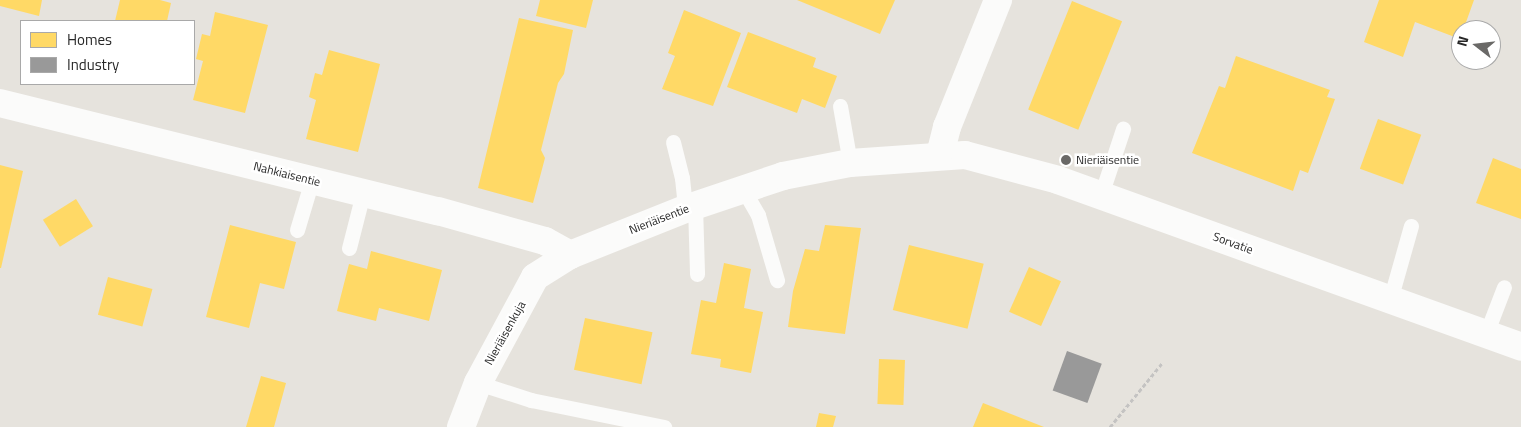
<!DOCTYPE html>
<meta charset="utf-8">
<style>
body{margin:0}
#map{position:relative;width:1521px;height:427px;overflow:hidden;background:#e6e3dd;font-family:"Titillium Web",sans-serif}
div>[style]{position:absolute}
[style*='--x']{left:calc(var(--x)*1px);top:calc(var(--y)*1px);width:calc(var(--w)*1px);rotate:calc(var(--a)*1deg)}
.homes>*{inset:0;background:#ffd966;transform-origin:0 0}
.industry>*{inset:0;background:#999;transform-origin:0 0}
.path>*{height:3px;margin-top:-1.5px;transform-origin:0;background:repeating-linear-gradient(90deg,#c4c3c2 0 4px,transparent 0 6.5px)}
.service>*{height:15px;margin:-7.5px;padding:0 7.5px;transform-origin:7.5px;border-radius:7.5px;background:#fbfbfa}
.minor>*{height:28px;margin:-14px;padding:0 14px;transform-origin:14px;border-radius:14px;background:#fbfbfa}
.tertiary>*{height:28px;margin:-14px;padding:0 14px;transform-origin:14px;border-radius:14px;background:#fbfbfa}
.dots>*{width:14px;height:14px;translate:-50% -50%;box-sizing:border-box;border:2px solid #fff;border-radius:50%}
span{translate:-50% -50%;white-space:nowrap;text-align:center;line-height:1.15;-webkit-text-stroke:5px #fff;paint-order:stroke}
.poi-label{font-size:12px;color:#272727}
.left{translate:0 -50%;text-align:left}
.street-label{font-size:12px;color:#272727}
.legend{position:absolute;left:20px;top:20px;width:175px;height:65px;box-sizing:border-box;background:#fff;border:1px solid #a9a9a9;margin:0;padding:6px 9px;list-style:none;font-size:15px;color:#272727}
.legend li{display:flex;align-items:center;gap:10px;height:25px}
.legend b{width:25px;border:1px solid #a9a9a9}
.north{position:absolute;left:1451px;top:20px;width:50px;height:50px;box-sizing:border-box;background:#fff;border:1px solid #a9a9a9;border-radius:50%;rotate:286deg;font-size:14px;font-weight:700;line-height:20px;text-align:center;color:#272727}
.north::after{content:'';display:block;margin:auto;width:18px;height:22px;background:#6a6967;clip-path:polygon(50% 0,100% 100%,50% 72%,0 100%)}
</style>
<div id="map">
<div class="homes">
<i style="clip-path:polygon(0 0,42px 0,39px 16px,0 6px)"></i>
<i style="clip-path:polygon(120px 0,160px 0,171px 3px,167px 21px,115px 21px)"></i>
<i style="clip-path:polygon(540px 0,593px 0,586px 28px,536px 16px)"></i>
<i style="clip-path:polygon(797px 0,895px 0,880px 34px)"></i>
<i style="clip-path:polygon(1379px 0,1474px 0,1460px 39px,1415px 22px,1403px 57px,1364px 42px)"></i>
<i style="left:1072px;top:1px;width:54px;height:117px;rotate:22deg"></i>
<i style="clip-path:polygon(684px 10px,741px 33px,713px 106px,662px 89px,675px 56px,668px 53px)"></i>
<i style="clip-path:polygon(215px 12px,268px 25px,245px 113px,193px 100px,203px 61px,196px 59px,202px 34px,210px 36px)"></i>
<i style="clip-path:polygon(519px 18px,573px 30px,564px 74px,558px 83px,541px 150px,545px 158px,533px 203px,478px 188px)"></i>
<i style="clip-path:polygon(748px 32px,816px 58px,813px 67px,837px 76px,825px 108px,802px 99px,797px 113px,727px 87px)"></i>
<i style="clip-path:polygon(329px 50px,380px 64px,358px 152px,306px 139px,316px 100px,309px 97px,315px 73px,322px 75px)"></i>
<i style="clip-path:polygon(1236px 56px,1330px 90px,1327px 97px,1335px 99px,1308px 173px,1300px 170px,1293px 191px,1192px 153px,1219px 86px,1225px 88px)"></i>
<i style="left:1378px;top:119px;width:46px;height:53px;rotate:20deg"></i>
<i style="clip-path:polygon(1493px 158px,1521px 169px,1521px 219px,1476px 203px)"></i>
<i style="clip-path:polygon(0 165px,23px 171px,1px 268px,0 268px)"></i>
<i style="left:76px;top:199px;width:32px;height:39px;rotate:58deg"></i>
<i style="clip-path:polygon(230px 225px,296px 242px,284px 289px,260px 283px,249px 328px,206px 317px)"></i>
<i style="clip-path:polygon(825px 225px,861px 228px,845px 334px,788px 327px,793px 291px,805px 249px,819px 251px)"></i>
<i style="left:909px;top:245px;width:77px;height:67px;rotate:14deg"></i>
<i style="clip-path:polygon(371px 251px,442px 270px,429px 321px,379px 308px,376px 321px,337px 311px,349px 264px,367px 269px)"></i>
<i style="clip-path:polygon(724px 263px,751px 269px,744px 308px,763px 312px,751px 373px,720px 367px,721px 359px,691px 354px,701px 300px,716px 303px)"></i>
<i style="left:1029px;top:267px;width:35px;height:49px;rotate:24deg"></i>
<i style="left:108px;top:277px;width:46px;height:39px;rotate:15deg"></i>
<i style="left:585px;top:318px;width:69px;height:53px;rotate:12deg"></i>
<i style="left:879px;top:359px;width:26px;height:45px;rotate:2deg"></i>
<i style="clip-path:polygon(261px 376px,286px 383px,274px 427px,246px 427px)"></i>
<i style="clip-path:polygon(983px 403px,1044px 427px,973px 427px)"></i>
<i style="clip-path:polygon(819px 413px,836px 416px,833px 427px,816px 427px)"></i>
</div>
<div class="industry">
<i style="left:1067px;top:351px;width:37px;height:42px;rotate:20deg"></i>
</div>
<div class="path">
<i style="--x:1110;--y:427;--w:84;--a:-50.8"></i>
</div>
<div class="service">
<i style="--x:840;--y:106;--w:58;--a:80"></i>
<i style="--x:673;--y:142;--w:37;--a:76"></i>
<i style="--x:682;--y:178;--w:31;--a:84"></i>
<i style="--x:743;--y:189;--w:30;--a:60"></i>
<i style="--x:758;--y:215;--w:68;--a:73.7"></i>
<i style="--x:1101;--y:195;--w:70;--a:-71.6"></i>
<i style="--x:695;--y:205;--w:69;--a:88.3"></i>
<i style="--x:297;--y:230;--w:52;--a:-73.3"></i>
<i style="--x:349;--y:248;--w:57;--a:-75.7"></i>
<i style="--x:1390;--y:300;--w:77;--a:-74.2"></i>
<i style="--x:1486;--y:334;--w:50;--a:-69"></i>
<i style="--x:478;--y:383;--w:56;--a:17.8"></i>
<i style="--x:531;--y:400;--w:136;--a:11.5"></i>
</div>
<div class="minor">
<i style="--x:940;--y:155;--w:29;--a:-76"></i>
<i style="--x:947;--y:127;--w:137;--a:-68.1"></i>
<i style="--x:461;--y:427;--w:47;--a:-68.9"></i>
<i style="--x:478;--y:383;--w:120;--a:-61.7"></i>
<i style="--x:535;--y:277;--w:41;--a:-32.2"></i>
</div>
<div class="tertiary">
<i style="--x:0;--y:103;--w:451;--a:13.9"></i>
<i style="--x:438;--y:211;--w:111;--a:15.7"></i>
<i style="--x:545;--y:241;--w:29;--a:29"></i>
<i style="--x:570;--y:255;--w:124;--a:-21.8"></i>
<i style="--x:685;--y:209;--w:103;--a:-18.6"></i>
<i style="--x:783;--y:176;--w:68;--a:-11"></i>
<i style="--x:850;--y:163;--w:115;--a:-4"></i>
<i style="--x:965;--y:155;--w:96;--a:15"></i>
<i style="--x:1058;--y:180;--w:492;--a:19.8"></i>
</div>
<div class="dots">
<i style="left:1066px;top:160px;background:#6a6967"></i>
</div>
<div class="poi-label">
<span class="left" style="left:1076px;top:160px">Nieriäisentie</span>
</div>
<div class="street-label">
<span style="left:287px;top:174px;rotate:14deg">Nahkiaisentie</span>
<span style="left:659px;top:219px;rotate:-21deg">Nieriäisentie</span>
<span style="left:1233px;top:243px;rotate:20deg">Sorvatie</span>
<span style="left:505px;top:333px;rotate:-61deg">Nieriäisenkuja</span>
</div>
<ul class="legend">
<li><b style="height:14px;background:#ffd966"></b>Homes</li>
<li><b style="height:14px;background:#999"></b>Industry</li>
</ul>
<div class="north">N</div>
</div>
